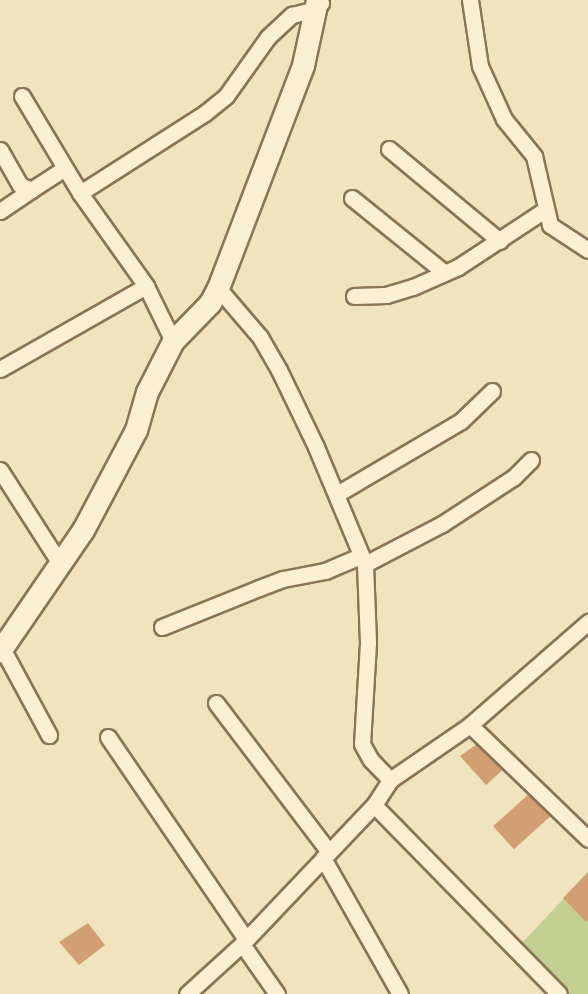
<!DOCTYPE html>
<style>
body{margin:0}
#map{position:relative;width:588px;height:994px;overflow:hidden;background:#f0e4be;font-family:"Times New Roman",serif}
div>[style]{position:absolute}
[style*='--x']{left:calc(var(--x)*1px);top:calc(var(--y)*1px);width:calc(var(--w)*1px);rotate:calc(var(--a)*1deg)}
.green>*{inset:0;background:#c4cf92}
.building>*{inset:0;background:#d19f71;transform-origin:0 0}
.roads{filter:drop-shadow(2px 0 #8a7556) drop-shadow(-2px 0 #8a7556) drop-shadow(0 2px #8a7556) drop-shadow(0 -2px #8a7556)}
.street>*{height:15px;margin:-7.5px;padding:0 7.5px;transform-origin:7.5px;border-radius:7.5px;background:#fbf1d2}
.secondary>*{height:21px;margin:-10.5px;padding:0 10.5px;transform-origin:10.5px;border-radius:10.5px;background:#fbf1d2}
span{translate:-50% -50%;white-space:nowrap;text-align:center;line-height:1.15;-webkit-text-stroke:6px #f7eece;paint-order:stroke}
</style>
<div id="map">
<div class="green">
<i style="clip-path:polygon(588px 873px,588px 994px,564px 994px,519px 946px)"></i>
</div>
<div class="building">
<i style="clip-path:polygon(480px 742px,507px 766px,486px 785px,460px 756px)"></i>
<i style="left:531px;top:792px;width:31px;height:51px;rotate:48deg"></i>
<i style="clip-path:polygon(588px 872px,588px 920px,586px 922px,563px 898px)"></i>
<i style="clip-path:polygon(88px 923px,105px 945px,79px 965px,59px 942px)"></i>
</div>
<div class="roads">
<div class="street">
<i style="--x:470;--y:0;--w:67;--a:81.4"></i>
<i style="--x:480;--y:66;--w:58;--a:65.6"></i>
<i style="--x:504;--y:119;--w:48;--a:51"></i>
<i style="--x:534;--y:156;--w:71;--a:76.9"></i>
<i style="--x:550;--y:225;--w:45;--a:33.3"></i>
<i style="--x:22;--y:96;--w:113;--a:59.1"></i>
<i style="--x:80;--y:193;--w:114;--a:54.6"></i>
<i style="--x:146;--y:286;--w:61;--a:63.9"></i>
<i style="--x:389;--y:149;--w:144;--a:39.7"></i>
<i style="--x:0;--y:150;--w:40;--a:60.3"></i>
<i style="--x:20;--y:185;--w:12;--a:24"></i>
<i style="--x:31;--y:190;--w:40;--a:-32.9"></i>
<i style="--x:80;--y:193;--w:148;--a:-32.6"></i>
<i style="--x:205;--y:113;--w:27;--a:-39"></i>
<i style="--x:226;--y:96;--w:72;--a:-54.6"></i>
<i style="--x:268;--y:37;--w:33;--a:-43"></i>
<i style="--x:292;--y:15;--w:25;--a:-14"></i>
<i style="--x:316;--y:9;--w:8;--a:-50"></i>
<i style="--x:352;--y:198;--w:119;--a:38.9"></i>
<i style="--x:0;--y:211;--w:37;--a:-34"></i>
<i style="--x:218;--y:288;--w:65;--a:49.4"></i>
<i style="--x:260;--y:337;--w:38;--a:60"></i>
<i style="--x:279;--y:370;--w:85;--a:64.3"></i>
<i style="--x:316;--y:447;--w:127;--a:67.3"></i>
<i style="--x:365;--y:564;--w:79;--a:87.8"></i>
<i style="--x:368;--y:643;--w:101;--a:93.4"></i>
<i style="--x:362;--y:744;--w:18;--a:61"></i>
<i style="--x:371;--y:760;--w:28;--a:46"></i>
<i style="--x:354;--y:296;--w:32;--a:-2"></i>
<i style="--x:386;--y:295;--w:28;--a:-17"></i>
<i style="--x:413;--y:287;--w:49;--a:-24"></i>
<i style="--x:458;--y:267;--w:105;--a:-33.4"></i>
<i style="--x:0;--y:369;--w:168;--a:-29.6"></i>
<i style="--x:0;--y:470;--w:109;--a:57.3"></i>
<i style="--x:337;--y:494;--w:144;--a:-30.5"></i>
<i style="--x:461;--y:421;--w:43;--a:-44.1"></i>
<i style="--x:365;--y:564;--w:87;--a:-27.5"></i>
<i style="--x:442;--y:524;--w:86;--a:-33.1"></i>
<i style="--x:514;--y:477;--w:24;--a:-45"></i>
<i style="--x:162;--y:627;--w:105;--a:-21.9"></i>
<i style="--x:259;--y:588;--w:26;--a:-21"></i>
<i style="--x:283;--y:579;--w:43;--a:-10.8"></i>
<i style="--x:325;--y:571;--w:39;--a:-23"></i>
<i style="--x:2;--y:648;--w:99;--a:61.6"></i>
<i style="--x:216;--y:703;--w:187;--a:52.8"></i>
<i style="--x:470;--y:725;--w:157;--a:-41.1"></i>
<i style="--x:108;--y:737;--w:243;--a:55.7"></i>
<i style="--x:374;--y:805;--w:264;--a:45.6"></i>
<i style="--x:323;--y:858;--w:156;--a:60.5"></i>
<i style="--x:242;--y:944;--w:61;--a:55"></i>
<i style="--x:187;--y:994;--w:74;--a:-42.3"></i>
<i style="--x:242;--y:944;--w:192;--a:-46.5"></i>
<i style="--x:374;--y:805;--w:30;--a:-57"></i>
<i style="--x:390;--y:780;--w:97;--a:-34.5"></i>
<i style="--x:470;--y:725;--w:164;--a:44"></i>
</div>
<div class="secondary">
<i style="--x:0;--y:651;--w:147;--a:-55.6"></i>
<i style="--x:83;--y:530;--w:113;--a:-62.1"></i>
<i style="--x:136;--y:430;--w:40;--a:-74"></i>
<i style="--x:147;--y:392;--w:57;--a:-63"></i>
<i style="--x:173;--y:341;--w:53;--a:-45.8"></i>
<i style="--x:210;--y:303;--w:17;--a:-62"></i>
<i style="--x:218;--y:288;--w:239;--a:-69.1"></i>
<i style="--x:303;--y:65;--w:66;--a:-77.8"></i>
</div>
</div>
</div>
